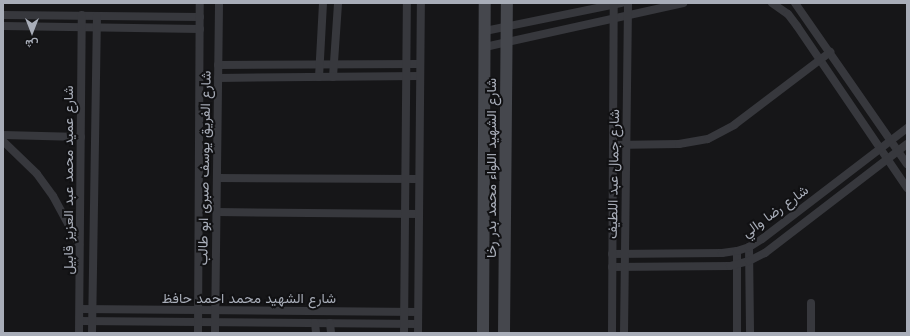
<!DOCTYPE html>
<meta charset="utf-8">
<style>
body{margin:0}
#map{position:relative;width:910px;height:336px;overflow:hidden;background:#161618;font-family:Jost,Vazirmatn,sans-serif}
div>[style]{position:absolute}
[style*='--x']{left:calc(var(--x)*1px);top:calc(var(--y)*1px);width:calc(var(--w)*1px);rotate:calc(var(--a)*1deg)}
.street>*{height:8px;margin:-4px;padding:0 4px;transform-origin:4px;border-radius:4px;background:#37383d}
.secondary>*{height:12px;margin:-6px;padding:0 6px;transform-origin:6px;border-radius:6px;background:#45474d}
span{translate:-50% -50%;white-space:nowrap;text-align:center;line-height:1.15;-webkit-text-stroke:4px #111113;paint-order:stroke}
.street-label{font-size:14px;color:#a8adb8}
.frame{position:absolute;inset:0;border:4px solid #a8adb8;pointer-events:none}
.north{position:absolute;left:12px;top:12px;width:40px;height:40px;-webkit-text-stroke:3px #111113;paint-order:stroke;rotate:180deg;font-size:11px;font-weight:700;line-height:16px;text-align:center;color:#a8adb8}
.north::after{content:'';display:block;margin:auto;width:14px;height:18px;background:#a8adb8;clip-path:polygon(50% 0,100% 100%,50% 72%,0 100%)}
</style>
<div id="map">
<div class="street">
<i style="--x:772;--y:3;--w:19;--a:35"></i>
<i style="--x:788;--y:14;--w:15;--a:53"></i>
<i style="--x:797;--y:26;--w:196;--a:55.8"></i>
<i style="--x:795;--y:3;--w:196;--a:55.2"></i>
<i style="--x:3;--y:15;--w:197;--a:0.6"></i>
<i style="--x:3;--y:26;--w:197;--a:0.9"></i>
<i style="--x:485;--y:31;--w:140;--a:-11.6"></i>
<i style="--x:485;--y:47;--w:203;--a:-12.5"></i>
<i style="--x:218;--y:65;--w:202;--a:-0.3"></i>
<i style="--x:319;--y:77;--w:74;--a:-86.9"></i>
<i style="--x:333;--y:77;--w:74;--a:-86.1"></i>
<i style="--x:218;--y:78;--w:202;--a:-0.6"></i>
<i style="--x:3;--y:135;--w:78;--a:1.5"></i>
<i style="--x:3;--y:141;--w:47;--a:44.1"></i>
<i style="--x:37;--y:174;--w:27;--a:54"></i>
<i style="--x:53;--y:196;--w:55;--a:61.6"></i>
<i style="--x:613;--y:145;--w:66;--a:-0.9"></i>
<i style="--x:679;--y:144;--w:29;--a:-10"></i>
<i style="--x:708;--y:139;--w:30;--a:-28"></i>
<i style="--x:734;--y:125;--w:121;--a:-37.2"></i>
<i style="--x:217;--y:178;--w:202;--a:0.3"></i>
<i style="--x:217;--y:212;--w:202;--a:0.6"></i>
<i style="--x:749;--y:247;--w:86;--a:89.3"></i>
<i style="--x:737;--y:251;--w:82;--a:90"></i>
<i style="--x:612;--y:254;--w:110;--a:-0.5"></i>
<i style="--x:722;--y:253;--w:15;--a:-8"></i>
<i style="--x:737;--y:251;--w:13;--a:-18"></i>
<i style="--x:749;--y:247;--w:15;--a:-32"></i>
<i style="--x:762;--y:239;--w:183;--a:-37.4"></i>
<i style="--x:612;--y:267;--w:118;--a:-0.5"></i>
<i style="--x:730;--y:266;--w:20;--a:-15"></i>
<i style="--x:749;--y:261;--w:18;--a:-27"></i>
<i style="--x:765;--y:253;--w:179;--a:-37.5"></i>
<i style="--x:80;--y:309;--w:338;--a:0.5"></i>
<i style="--x:80;--y:321;--w:338;--a:0.5"></i>
<i style="--x:315;--y:323;--w:10;--a:84"></i>
<i style="--x:330;--y:323;--w:10;--a:84"></i>
<i style="--x:79;--y:333;--w:318;--a:-89.5"></i>
<i style="--x:92;--y:333;--w:317;--a:-89.1"></i>
<i style="--x:198;--y:333;--w:330;--a:-89.7"></i>
<i style="--x:215;--y:333;--w:330;--a:-89.3"></i>
<i style="--x:404;--y:333;--w:330;--a:-89.5"></i>
<i style="--x:418;--y:333;--w:330;--a:-89.5"></i>
<i style="--x:612;--y:333;--w:330;--a:-89.7"></i>
<i style="--x:624;--y:333;--w:330;--a:-89.3"></i>
<i style="--x:811;--y:333;--w:30;--a:-90"></i>
</div>
<div class="secondary">
<i style="--x:483;--y:333;--w:330;--a:-89.7"></i>
<i style="--x:504;--y:333;--w:330;--a:-89.5"></i>
</div>
<div class="street-label">
<span style="left:204px;top:168px;rotate:-89deg">شارع الفريق يوسف صبرى ابو طالب</span>
<span style="left:491px;top:168px;rotate:-90deg">شارع الشهيد اللواء محمد بدر رخا</span>
<span style="left:613px;top:174px;rotate:-89deg">شارع جمال عبد اللطيف</span>
<span style="left:68px;top:180px;rotate:-90deg">شارع عميد محمد عبد العزيز قابيل</span>
<span style="left:775px;top:211px;rotate:-36deg">شارع رضا والي</span>
<span style="left:249px;top:298px">شارع الشهيد محمد احمد حافظ</span>
</div>
<div class="frame"></div>
<div class="north">ش</div>
</div>
